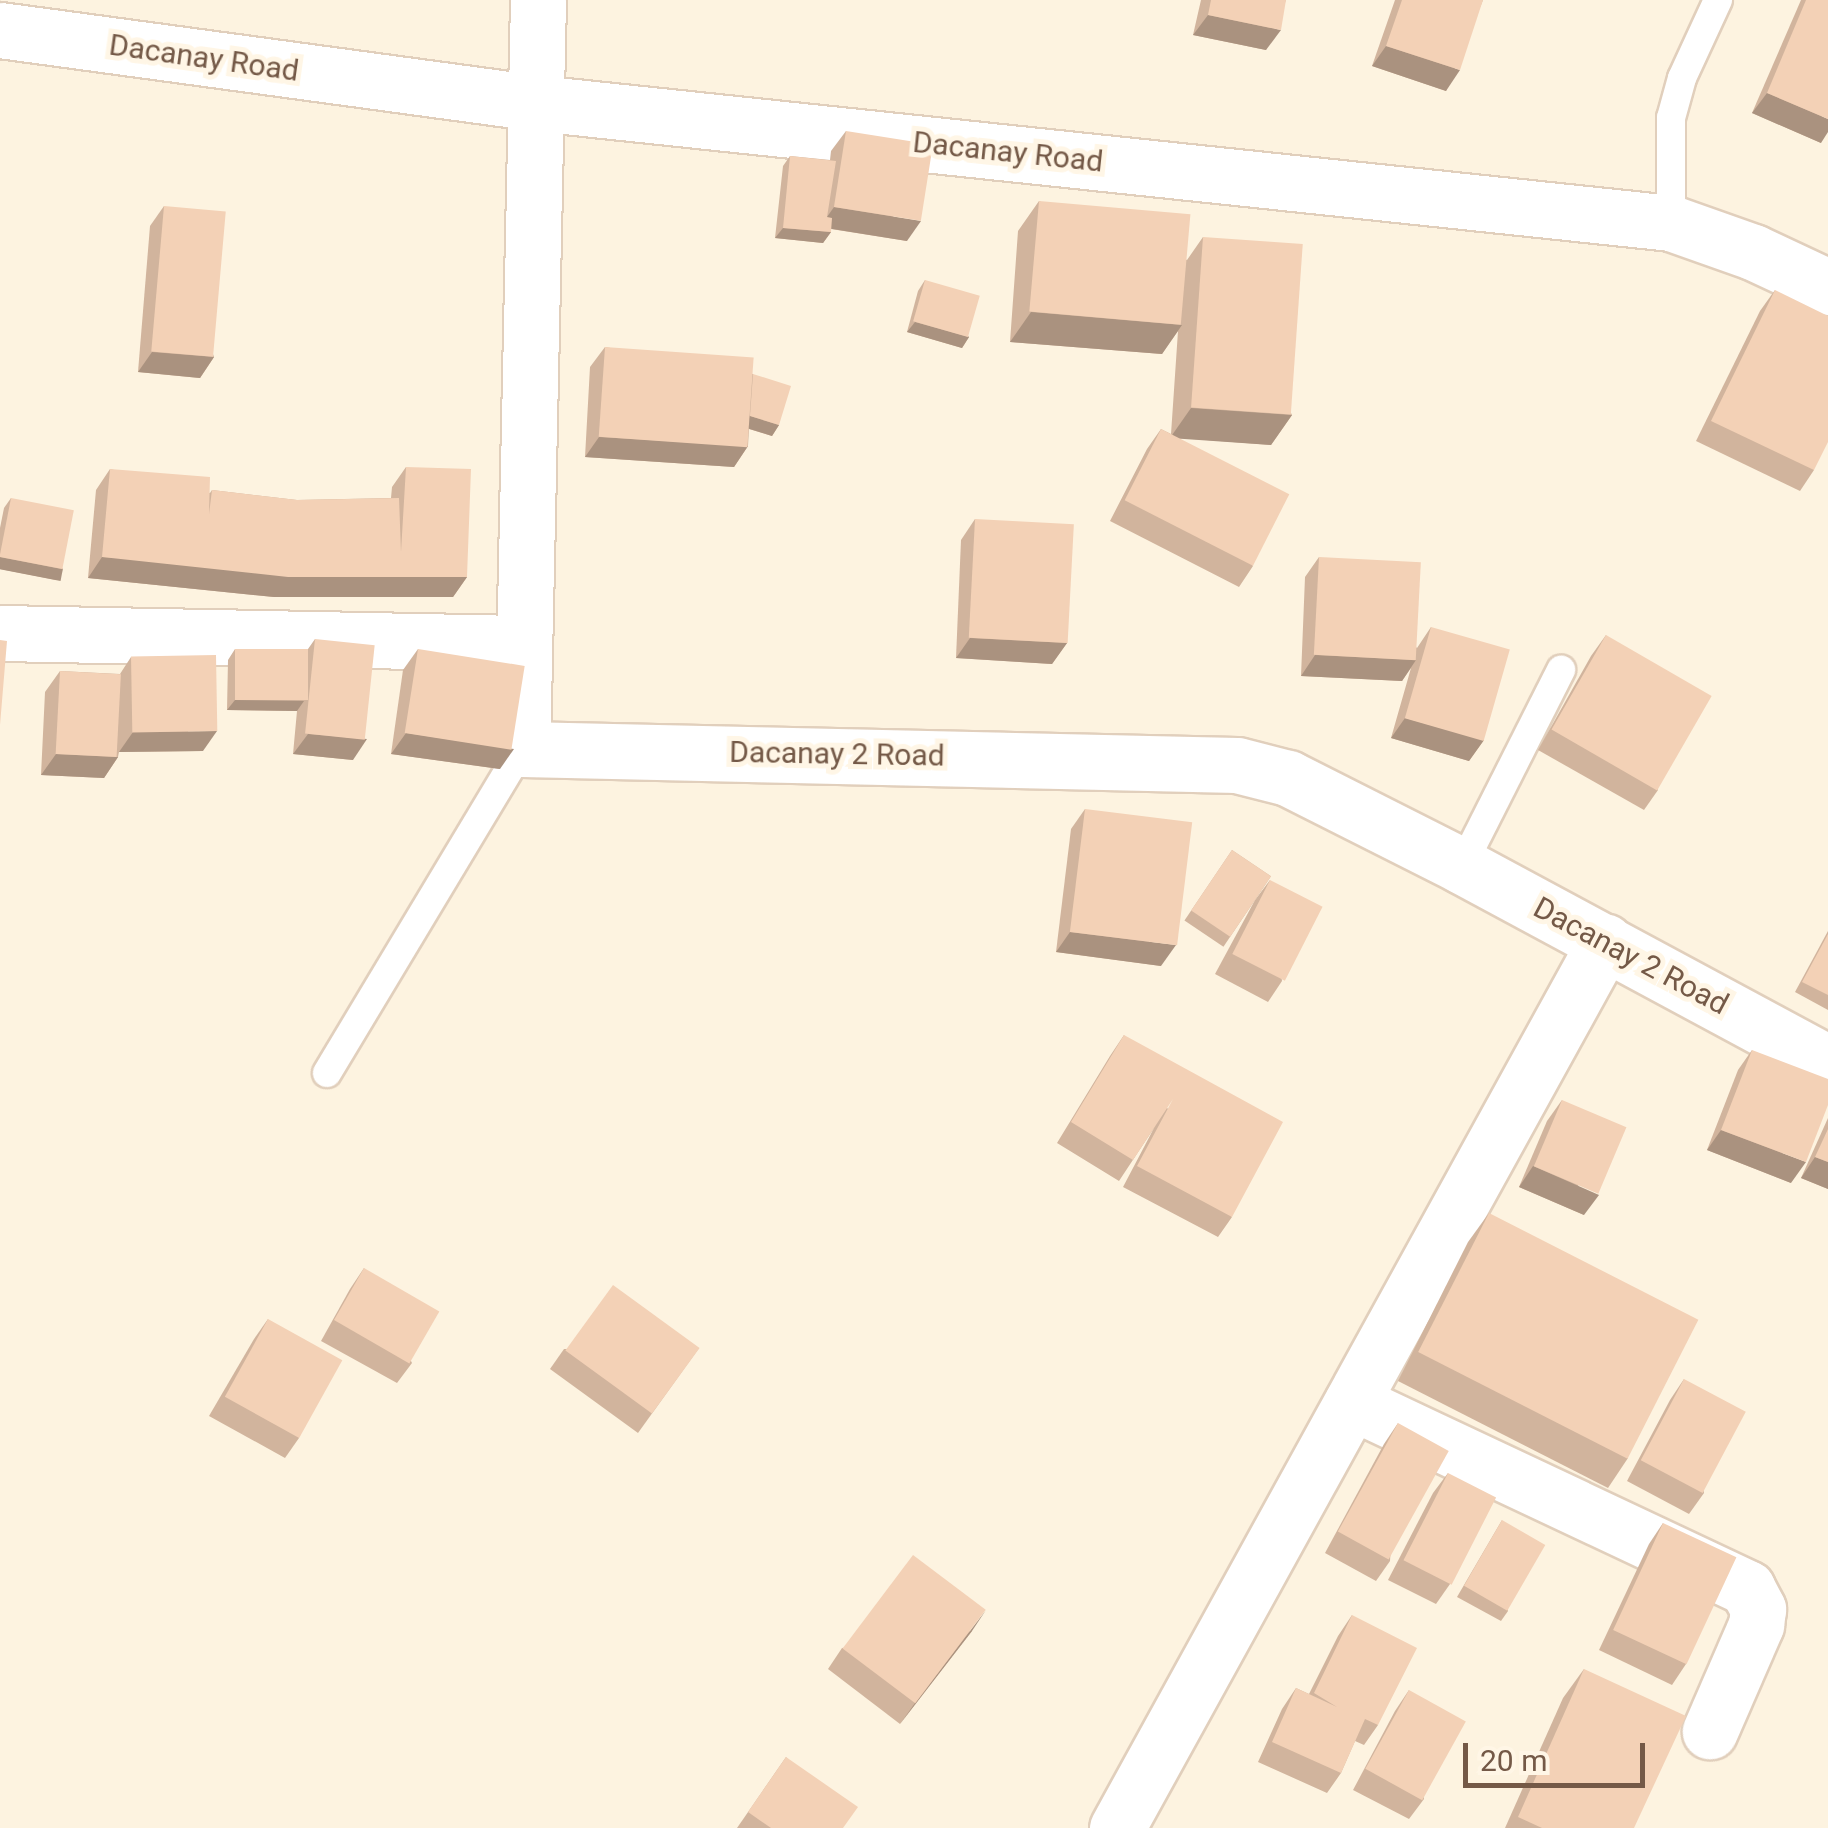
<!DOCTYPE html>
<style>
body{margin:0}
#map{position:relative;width:1828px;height:1828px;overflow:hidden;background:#fdf3e0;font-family:Roboto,sans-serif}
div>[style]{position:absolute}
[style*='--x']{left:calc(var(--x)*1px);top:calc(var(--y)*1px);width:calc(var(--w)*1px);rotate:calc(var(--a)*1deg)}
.roads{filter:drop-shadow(2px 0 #e1cfbc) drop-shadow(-2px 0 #e1cfbc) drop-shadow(0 2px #e1cfbc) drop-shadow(0 -2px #e1cfbc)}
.service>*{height:28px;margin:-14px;padding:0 14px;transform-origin:14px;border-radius:14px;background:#fff}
.minor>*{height:55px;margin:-27.5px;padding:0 27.5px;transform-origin:27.5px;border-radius:27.5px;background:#fff}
.wall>*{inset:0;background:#d1b49d;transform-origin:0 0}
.shaded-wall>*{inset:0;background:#aa927f;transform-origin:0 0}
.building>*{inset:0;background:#f3d1b6;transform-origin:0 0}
span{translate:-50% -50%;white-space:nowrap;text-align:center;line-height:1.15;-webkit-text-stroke:10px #fff6e6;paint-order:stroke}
.street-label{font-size:30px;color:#745947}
.scale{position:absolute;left:1463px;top:1743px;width:182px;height:45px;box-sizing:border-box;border:5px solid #745947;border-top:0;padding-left:12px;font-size:30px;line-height:35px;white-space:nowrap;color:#745947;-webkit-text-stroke:8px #fff6e6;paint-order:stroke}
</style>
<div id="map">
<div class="roads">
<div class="service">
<i style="--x:1671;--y:223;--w:105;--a:-90"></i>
<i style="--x:1671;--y:118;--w:41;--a:-74.6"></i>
<i style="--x:1682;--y:78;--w:86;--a:-65.2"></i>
<i style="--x:1462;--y:866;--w:220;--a:-63.2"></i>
<i style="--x:327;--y:1073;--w:378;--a:-59"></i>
</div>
<div class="minor">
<i style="--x:538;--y:0;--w:749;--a:91.22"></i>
<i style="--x:522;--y:749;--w:715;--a:1.28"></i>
<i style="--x:1237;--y:765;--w:53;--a:14.3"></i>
<i style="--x:1288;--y:778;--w:195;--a:26.8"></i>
<i style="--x:1462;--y:866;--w:416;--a:28.3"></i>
<i style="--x:0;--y:30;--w:542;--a:7.74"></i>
<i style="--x:537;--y:103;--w:1140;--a:6.04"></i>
<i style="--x:1671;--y:223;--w:87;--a:19.5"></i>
<i style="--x:1753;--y:252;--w:83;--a:25"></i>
<i style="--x:0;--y:633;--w:523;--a:1.1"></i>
<i style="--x:1352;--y:1402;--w:437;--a:25.2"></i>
<i style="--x:1747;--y:1588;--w:24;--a:62"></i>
<i style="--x:1758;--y:1609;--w:16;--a:97"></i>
<i style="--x:1756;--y:1625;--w:116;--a:113.5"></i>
<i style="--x:1117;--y:1828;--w:1012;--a:-61.15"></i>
</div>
</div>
<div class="wall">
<i style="clip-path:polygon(1201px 0,1286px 0,1266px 50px,1193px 35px)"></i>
<i style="clip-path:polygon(1395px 0,1483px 0,1446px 91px,1372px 66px)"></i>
<i style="clip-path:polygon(1801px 0,1828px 0,1821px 143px,1752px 113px)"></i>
<i style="clip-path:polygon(846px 131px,907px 241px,831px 229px,831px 232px,823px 243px,775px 238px,783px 166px,790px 156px,830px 160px,831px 151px)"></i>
<i style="clip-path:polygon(1039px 201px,1187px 260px,1203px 237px,1292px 415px,1271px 445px,1180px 438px,1253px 566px,1239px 587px,1110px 521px,1147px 449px,1161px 429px,1171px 434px,1178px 331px,1162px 354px,1010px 342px,1018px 231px)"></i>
<i style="clip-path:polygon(164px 206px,214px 357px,200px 378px,138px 372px,150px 226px)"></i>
<i style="clip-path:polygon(925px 280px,969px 337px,962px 348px,907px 332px,918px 291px)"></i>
<i style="clip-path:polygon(1775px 290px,1814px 470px,1800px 491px,1696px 441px,1760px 311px)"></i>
<i style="clip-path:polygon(605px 347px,753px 374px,779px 425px,772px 436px,749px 429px,748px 446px,734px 467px,585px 457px,590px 367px)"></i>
<i style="clip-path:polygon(406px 467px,467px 577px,453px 597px,274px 597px,88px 578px,96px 490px,110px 469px,210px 493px,212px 490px,297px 500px,391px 498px,392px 487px)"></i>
<i style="clip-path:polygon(11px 498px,63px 569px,56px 580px,0 569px,0 528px,4px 508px)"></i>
<i style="clip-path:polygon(975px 519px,1067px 643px,1052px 664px,956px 658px,961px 540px)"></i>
<i style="clip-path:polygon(1319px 557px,1417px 648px,1431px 627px,1484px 740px,1469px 761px,1391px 738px,1411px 668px,1402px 681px,1301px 676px,1305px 577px)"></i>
<i style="clip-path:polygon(1606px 635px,1658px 790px,1644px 810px,1538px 750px,1591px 656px)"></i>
<i style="clip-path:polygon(315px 639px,353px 760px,293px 754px,297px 711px,227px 710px,228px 660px,235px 649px,308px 649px)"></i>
<i style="clip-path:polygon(418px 649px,500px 769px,391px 754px,403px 670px)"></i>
<i style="clip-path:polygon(131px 657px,203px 751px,119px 752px,118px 757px,104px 778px,41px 775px,45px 692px,60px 671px,120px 674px)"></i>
<i style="clip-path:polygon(1085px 809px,1161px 966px,1056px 952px,1071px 829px)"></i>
<i style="left:1232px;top:850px;width:47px;height:85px;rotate:34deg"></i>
<i style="clip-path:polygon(1270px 880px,1282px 981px,1268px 1002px,1215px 974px,1255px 900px)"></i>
<i style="clip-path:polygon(1828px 931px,1828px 1010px,1795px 992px)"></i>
<i style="clip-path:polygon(1124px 1035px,1232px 1217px,1218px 1237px,1123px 1187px,1154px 1128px,1119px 1181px,1057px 1143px,1110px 1056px)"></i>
<i style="clip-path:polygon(1752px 1050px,1791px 1183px,1707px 1150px,1738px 1070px)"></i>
<i style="clip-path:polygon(1562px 1100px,1584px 1215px,1519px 1187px,1547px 1121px)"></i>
<i style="clip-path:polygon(1828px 1118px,1828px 1189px,1801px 1178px)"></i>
<i style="clip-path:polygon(1489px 1213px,1628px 1458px,1608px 1488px,1398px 1381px,1468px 1242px)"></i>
<i style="clip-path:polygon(364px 1268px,412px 1363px,397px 1383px,321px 1341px,350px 1289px)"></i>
<i style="clip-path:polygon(268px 1319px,299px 1438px,285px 1458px,209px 1416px,254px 1339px)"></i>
<i style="clip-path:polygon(699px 1348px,638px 1433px,550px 1369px,564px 1349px)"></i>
<i style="clip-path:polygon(1684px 1379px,1704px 1493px,1689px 1514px,1627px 1481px,1670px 1400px)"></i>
<i style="clip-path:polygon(1398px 1423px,1390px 1561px,1376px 1581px,1325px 1553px,1384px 1444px)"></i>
<i style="clip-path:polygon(1448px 1473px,1450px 1584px,1436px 1604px,1388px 1580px,1433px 1493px)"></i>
<i style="clip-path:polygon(1502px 1520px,1508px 1611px,1501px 1621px,1457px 1597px)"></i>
<i style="clip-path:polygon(1663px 1523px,1686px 1664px,1672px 1685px,1599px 1650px,1649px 1544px)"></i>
<i style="clip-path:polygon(1352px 1615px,1378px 1725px,1364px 1745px,1355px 1741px,1341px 1773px,1327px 1793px,1258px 1762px,1282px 1709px,1296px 1688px,1309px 1694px,1338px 1636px)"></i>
<i style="clip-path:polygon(972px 1631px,900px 1724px,828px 1669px,842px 1648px)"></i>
<i style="clip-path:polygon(1584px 1669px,1634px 1828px,1505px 1828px,1563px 1698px)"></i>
<i style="clip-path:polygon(1409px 1690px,1424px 1799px,1409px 1819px,1353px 1790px,1395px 1711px)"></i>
<i style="clip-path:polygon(786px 1757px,843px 1828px,737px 1828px)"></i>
</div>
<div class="shaded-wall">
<i style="clip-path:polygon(1208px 15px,1281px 30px,1266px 50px,1193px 35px)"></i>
<i style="clip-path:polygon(1386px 46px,1460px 70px,1446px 91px,1372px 66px)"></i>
<i style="clip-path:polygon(1767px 93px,1828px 119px,1828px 132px,1821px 143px,1752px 113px)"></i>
<i style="clip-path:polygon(834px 207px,921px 221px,907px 241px,820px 227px)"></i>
<i style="clip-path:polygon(783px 228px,831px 232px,823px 243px,775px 238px)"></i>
<i style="clip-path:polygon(1031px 312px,1182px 325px,1162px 354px,1010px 342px)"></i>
<i style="clip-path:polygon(915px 322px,969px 337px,962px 348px,907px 332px)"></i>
<i style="clip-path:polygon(152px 352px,214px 357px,200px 378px,138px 372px)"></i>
<i style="clip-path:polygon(1191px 408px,1292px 415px,1271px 445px,1170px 438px)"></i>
<i style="clip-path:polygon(744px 414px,779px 425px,772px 436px,737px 425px)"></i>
<i style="clip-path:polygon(599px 437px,748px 446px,734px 467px,585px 457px)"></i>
<i style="left:0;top:557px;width:64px;height:12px;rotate:11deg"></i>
<i style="clip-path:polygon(102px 557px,467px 577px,453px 597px,274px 597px,88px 578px)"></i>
<i style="clip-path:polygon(970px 638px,1067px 643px,1052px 664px,956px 658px)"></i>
<i style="clip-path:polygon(1315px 655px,1416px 660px,1402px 681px,1301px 676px)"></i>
<i style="clip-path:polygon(235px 700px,304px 701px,297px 711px,227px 710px)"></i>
<i style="clip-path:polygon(1405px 718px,1484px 740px,1469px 761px,1391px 738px)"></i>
<i style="clip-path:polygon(217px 731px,203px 751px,119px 752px,133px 732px)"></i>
<i style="clip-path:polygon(406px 733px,514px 749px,500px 769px,391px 754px)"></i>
<i style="clip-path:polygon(308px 734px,367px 739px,353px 760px,293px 754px)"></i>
<i style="clip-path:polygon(56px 754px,118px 757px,104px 778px,41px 775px)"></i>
<i style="clip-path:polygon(1070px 932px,1176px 945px,1161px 966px,1056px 952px)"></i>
<i style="clip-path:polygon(1721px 1130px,1806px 1162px,1791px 1183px,1707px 1150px)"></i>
<i style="clip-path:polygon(1815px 1157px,1828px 1162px,1828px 1189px,1801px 1178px)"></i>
<i style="clip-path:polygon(1533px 1166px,1599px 1195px,1584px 1215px,1519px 1187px)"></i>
<i style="clip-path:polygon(986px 1610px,972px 1631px,900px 1724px,915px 1703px)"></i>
</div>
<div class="building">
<i style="clip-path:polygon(1211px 0,1286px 0,1281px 30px,1208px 15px)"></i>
<i style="clip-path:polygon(1402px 0,1483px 0,1460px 70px,1386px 46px)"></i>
<i style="clip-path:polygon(1806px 0,1828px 0,1828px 119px,1767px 93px)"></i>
<i style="left:846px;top:131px;width:88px;height:77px;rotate:9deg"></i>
<i style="clip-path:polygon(790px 156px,836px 161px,827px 217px,832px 218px,831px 232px,783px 228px)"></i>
<i style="left:1039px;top:201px;width:152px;height:111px;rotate:5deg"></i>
<i style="left:164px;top:206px;width:62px;height:146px;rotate:5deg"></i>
<i style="left:1203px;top:237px;width:100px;height:171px;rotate:4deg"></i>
<i style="left:925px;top:280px;width:57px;height:43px;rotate:16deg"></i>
<i style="clip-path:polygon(1775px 290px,1828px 316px,1828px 442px,1814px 470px,1711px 421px)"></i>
<i style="left:605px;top:347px;width:149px;height:90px;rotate:4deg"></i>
<i style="clip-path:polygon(753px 374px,791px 386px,779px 425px,750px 416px)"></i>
<i style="left:1161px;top:429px;width:144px;height:80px;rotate:27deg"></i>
<i style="clip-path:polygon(406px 467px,471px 469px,467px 577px,288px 577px,102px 557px,110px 469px,210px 477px,209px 514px,212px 490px,297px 500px,399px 498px,401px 552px)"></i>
<i style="left:11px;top:498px;width:64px;height:60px;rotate:11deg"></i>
<i style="left:975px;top:519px;width:99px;height:119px;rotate:3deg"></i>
<i style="left:1319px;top:557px;width:102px;height:98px;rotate:3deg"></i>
<i style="left:1431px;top:627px;width:82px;height:95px;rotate:16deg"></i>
<i style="left:1606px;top:635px;width:122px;height:109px;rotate:30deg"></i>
<i style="left:315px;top:639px;width:60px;height:95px;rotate:6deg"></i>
<i style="clip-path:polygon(0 640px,7px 641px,0 725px)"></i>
<i style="left:235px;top:649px;width:73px;height:51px"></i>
<i style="left:418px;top:649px;width:108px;height:85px;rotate:9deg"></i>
<i style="left:216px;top:655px;width:76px;height:85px;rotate:89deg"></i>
<i style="left:60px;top:671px;width:61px;height:83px;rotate:3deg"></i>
<i style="left:1085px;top:809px;width:108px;height:124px;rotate:7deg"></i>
<i style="left:1232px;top:850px;width:47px;height:73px;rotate:34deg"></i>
<i style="left:1270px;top:880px;width:59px;height:83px;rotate:27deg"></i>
<i style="clip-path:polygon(1828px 934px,1828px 995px,1802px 982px)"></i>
<i style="clip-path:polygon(1124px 1035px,1283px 1122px,1232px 1217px,1137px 1166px,1173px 1099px,1133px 1160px,1071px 1122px)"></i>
<i style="clip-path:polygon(1752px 1050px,1828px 1079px,1828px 1105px,1806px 1162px,1721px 1130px)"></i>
<i style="left:1562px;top:1100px;width:70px;height:72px;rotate:23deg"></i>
<i style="clip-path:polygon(1828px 1129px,1828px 1162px,1815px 1157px)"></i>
<i style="left:1489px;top:1213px;width:235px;height:156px;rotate:27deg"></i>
<i style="left:364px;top:1268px;width:87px;height:60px;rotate:30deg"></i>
<i style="left:613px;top:1285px;width:107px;height:81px;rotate:36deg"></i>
<i style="left:268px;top:1319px;width:85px;height:89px;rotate:29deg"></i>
<i style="left:1684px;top:1379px;width:70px;height:92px;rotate:28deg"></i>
<i style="left:1398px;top:1423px;width:58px;height:124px;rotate:29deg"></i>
<i style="left:1448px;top:1473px;width:54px;height:98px;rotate:27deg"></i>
<i style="left:1502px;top:1520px;width:50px;height:76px;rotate:30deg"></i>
<i style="left:1663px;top:1523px;width:81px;height:118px;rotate:25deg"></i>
<i style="left:913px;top:1555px;width:91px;height:117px;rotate:37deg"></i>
<i style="clip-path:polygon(1352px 1615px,1417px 1648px,1378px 1725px,1365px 1719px,1341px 1773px,1272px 1742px,1296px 1688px,1337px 1707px,1314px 1693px)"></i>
<i style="clip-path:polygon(1584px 1669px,1686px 1716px,1634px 1828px,1542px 1828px,1518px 1817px)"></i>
<i style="left:1409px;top:1690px;width:65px;height:90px;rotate:29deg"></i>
<i style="clip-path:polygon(786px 1757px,858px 1807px,843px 1828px,771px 1828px,748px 1812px)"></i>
</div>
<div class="street-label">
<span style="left:204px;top:58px;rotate:8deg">Dacanay Road</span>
<span style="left:1008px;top:152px;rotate:6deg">Dacanay Road</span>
<span style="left:837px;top:754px;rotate:1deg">Dacanay 2 Road</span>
<span style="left:1631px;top:956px;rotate:28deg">Dacanay 2 Road</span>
</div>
<div class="scale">20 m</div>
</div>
